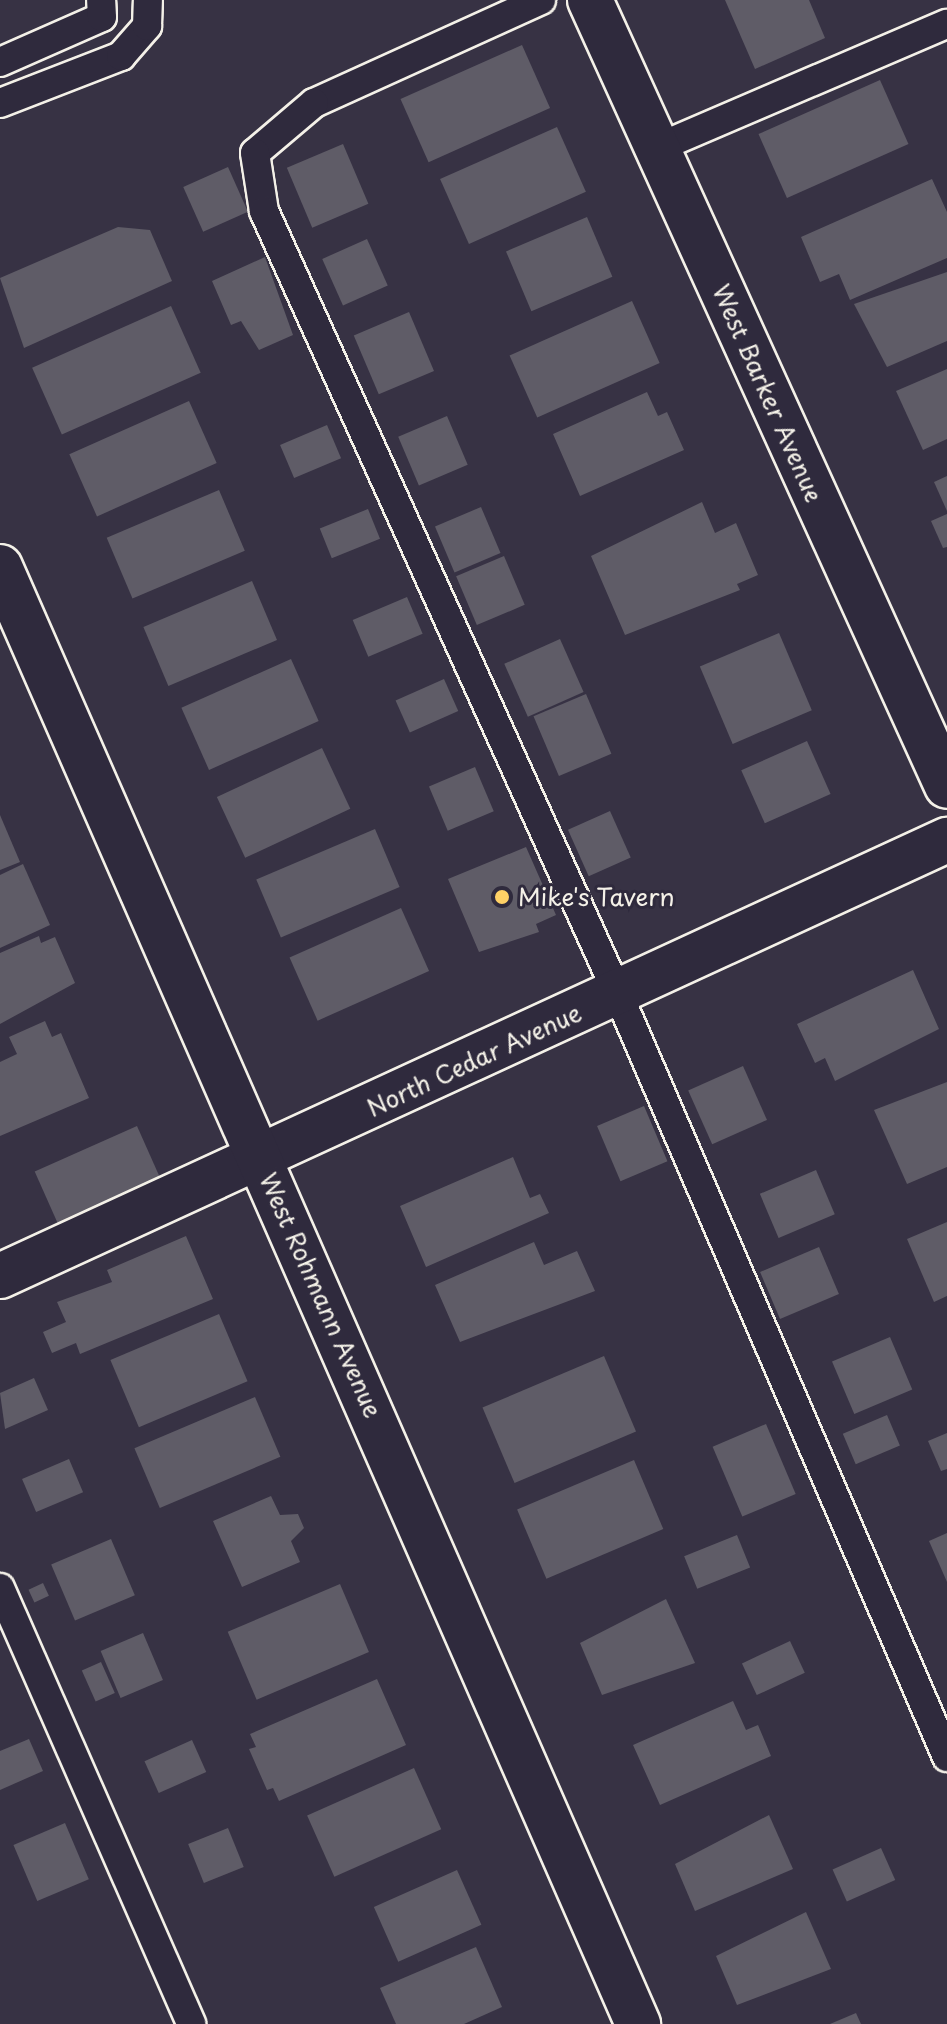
<!DOCTYPE html>
<style>
body{margin:0}
#map{position:relative;width:947px;height:2024px;overflow:hidden;background:#373244;font-family:"Playpen Sans",sans-serif}
div>[style]{position:absolute}
[style*='--x']{left:calc(var(--x)*1px);top:calc(var(--y)*1px);width:calc(var(--w)*1px);rotate:calc(var(--a)*1deg)}
.building>*{inset:0;background:#5f5c67;transform-origin:0 0}
.roads{filter:drop-shadow(2px 0 #f4f1e8) drop-shadow(-2px 0 #f4f1e8) drop-shadow(0 2px #f4f1e8) drop-shadow(0 -2px #f4f1e8)}
.lane>*{height:28px;margin:-14px;padding:0 14px;transform-origin:14px;border-radius:14px;background:#2f2a3d}
.street>*{height:44px;margin:-22px;padding:0 22px;transform-origin:22px;border-radius:22px;background:#2f2a3d}
.secondary>*{height:44px;margin:-22px;padding:0 22px;transform-origin:22px;border-radius:22px;background:#2f2a3d}
.dots>*{width:22px;height:22px;translate:-50% -50%;box-sizing:border-box;border:4px solid #2f2a3d;border-radius:50%}
span{translate:-50% -50%;white-space:nowrap;text-align:center;line-height:1.15;-webkit-text-stroke:6px #2f2a3d;paint-order:stroke}
.street-label{font-size:24px;color:#f4f1e8}
.poi-label{font-size:24px;color:#f4f1e8}
.left{translate:0 -50%;text-align:left}
</style>
<div id="map">
<div class="building">
<i style="clip-path:polygon(725px 0,809px 0,825px 38px,755px 69px)"></i>
<i style="left:522px;top:45px;width:69px;height:133px;rotate:66deg"></i>
<i style="left:880px;top:80px;width:70px;height:133px;rotate:66deg"></i>
<i style="left:557px;top:127px;width:71px;height:128px;rotate:66deg"></i>
<i style="left:343px;top:144px;width:65px;height:61px;rotate:67deg"></i>
<i style="left:228px;top:167px;width:49px;height:49px;rotate:66deg"></i>
<i style="clip-path:polygon(932px 179px,947px 212px,947px 258px,850px 300px,839px 274px,820px 282px,801px 237px)"></i>
<i style="left:587px;top:217px;width:65px;height:88px;rotate:67deg"></i>
<i style="clip-path:polygon(118px 227px,150px 230px,172px 281px,24px 348px,0 278px)"></i>
<i style="left:367px;top:239px;width:51px;height:49px;rotate:66deg"></i>
<i style="clip-path:polygon(265px 257px,293px 335px,259px 350px,241px 321px,231px 325px,212px 281px)"></i>
<i style="clip-path:polygon(947px 272px,947px 341px,887px 367px,854px 304px)"></i>
<i style="left:632px;top:301px;width:68px;height:134px;rotate:66deg"></i>
<i style="left:171px;top:306px;width:73px;height:152px;rotate:66deg"></i>
<i style="left:409px;top:312px;width:64px;height:60px;rotate:67deg"></i>
<i style="clip-path:polygon(947px 369px,947px 439px,923px 450px,896px 391px)"></i>
<i style="clip-path:polygon(647px 392px,658px 416px,667px 412px,684px 450px,580px 496px,553px 434px)"></i>
<i style="left:189px;top:401px;width:68px;height:131px;rotate:66deg"></i>
<i style="left:447px;top:416px;width:53px;height:53px;rotate:67deg"></i>
<i style="left:327px;top:425px;width:36px;height:51px;rotate:67deg"></i>
<i style="clip-path:polygon(947px 476px,947px 511px,934px 482px)"></i>
<i style="left:219px;top:490px;width:66px;height:122px;rotate:67deg"></i>
<i style="clip-path:polygon(702px 502px,715px 533px,736px 523px,758px 575px,737px 584px,740px 590px,625px 635px,591px 556px)"></i>
<i style="left:481px;top:507px;width:50px;height:50px;rotate:67deg"></i>
<i style="left:368px;top:509px;width:32px;height:52px;rotate:68deg"></i>
<i style="clip-path:polygon(947px 514px,947px 547px,943px 548px,931px 521px)"></i>
<i style="left:504px;top:556px;width:53px;height:52px;rotate:67deg"></i>
<i style="left:252px;top:581px;width:64px;height:118px;rotate:67deg"></i>
<i style="left:407px;top:597px;width:40px;height:59px;rotate:67deg"></i>
<i style="left:779px;top:633px;width:84px;height:86px;rotate:67deg"></i>
<i style="left:560px;top:639px;width:58px;height:61px;rotate:66deg"></i>
<i style="left:291px;top:659px;width:68px;height:120px;rotate:66deg"></i>
<i style="left:444px;top:679px;width:35px;height:53px;rotate:66deg"></i>
<i style="left:586px;top:694px;width:65px;height:57px;rotate:67deg"></i>
<i style="left:807px;top:741px;width:58px;height:72px;rotate:66deg"></i>
<i style="left:322px;top:748px;width:67px;height:116px;rotate:65deg"></i>
<i style="left:475px;top:767px;width:48px;height:50px;rotate:67deg"></i>
<i style="left:610px;top:811px;width:51px;height:46px;rotate:66deg"></i>
<i style="clip-path:polygon(0 815px,20px 862px,0 870px)"></i>
<i style="left:375px;top:829px;width:63px;height:129px;rotate:67deg"></i>
<i style="clip-path:polygon(526px 847px,556px 915px,536px 924px,539px 932px,479px 952px,448px 879px)"></i>
<i style="clip-path:polygon(23px 864px,50px 925px,0 948px,0 875px)"></i>
<i style="left:401px;top:908px;width:69px;height:122px;rotate:66deg"></i>
<i style="clip-path:polygon(39px 936px,41px 943px,55px 937px,75px 983px,0 1024px,0 953px)"></i>
<i style="clip-path:polygon(913px 970px,939px 1029px,835px 1081px,825px 1058px,815px 1063px,797px 1024px)"></i>
<i style="clip-path:polygon(45px 1021px,52px 1037px,61px 1033px,89px 1098px,0 1136px,0 1062px,17px 1054px,9px 1037px)"></i>
<i style="left:743px;top:1066px;width:59px;height:60px;rotate:66deg"></i>
<i style="clip-path:polygon(947px 1082px,947px 1167px,907px 1184px,874px 1110px)"></i>
<i style="left:644px;top:1106px;width:60px;height:51px;rotate:67deg"></i>
<i style="left:137px;top:1126px;width:67px;height:112px;rotate:66deg"></i>
<i style="clip-path:polygon(513px 1157px,530px 1198px,540px 1194px,549px 1213px,426px 1267px,400px 1206px)"></i>
<i style="left:816px;top:1170px;width:48px;height:61px;rotate:67deg"></i>
<i style="clip-path:polygon(947px 1222px,947px 1296px,934px 1302px,907px 1239px)"></i>
<i style="clip-path:polygon(186px 1236px,213px 1299px,80px 1354px,76px 1343px,52px 1353px,43px 1332px,66px 1322px,57px 1302px,112px 1282px,107px 1270px)"></i>
<i style="clip-path:polygon(534px 1242px,544px 1265px,577px 1251px,595px 1291px,460px 1342px,435px 1285px)"></i>
<i style="left:819px;top:1247px;width:51px;height:64px;rotate:67deg"></i>
<i style="left:219px;top:1314px;width:73px;height:118px;rotate:67deg"></i>
<i style="left:890px;top:1337px;width:57px;height:63px;rotate:67deg"></i>
<i style="left:604px;top:1356px;width:82px;height:132px;rotate:67deg"></i>
<i style="clip-path:polygon(34px 1378px,48px 1410px,5px 1429px,0 1393px)"></i>
<i style="left:255px;top:1397px;width:65px;height:131px;rotate:67deg"></i>
<i style="left:887px;top:1415px;width:33px;height:48px;rotate:67deg"></i>
<i style="left:766px;top:1424px;width:76px;height:58px;rotate:67deg"></i>
<i style="clip-path:polygon(947px 1433px,947px 1469px,941px 1471px,928px 1441px)"></i>
<i style="left:69px;top:1459px;width:36px;height:51px;rotate:67deg"></i>
<i style="left:634px;top:1460px;width:75px;height:127px;rotate:67deg"></i>
<i style="clip-path:polygon(271px 1496px,280px 1515px,298px 1514px,304px 1528px,291px 1541px,300px 1562px,242px 1587px,213px 1521px)"></i>
<i style="clip-path:polygon(947px 1533px,947px 1582px,929px 1541px)"></i>
<i style="left:737px;top:1535px;width:35px;height:57px;rotate:68deg"></i>
<i style="left:111px;top:1539px;width:61px;height:65px;rotate:67deg"></i>
<i style="left:43px;top:1583px;width:14px;height:16px;rotate:65deg"></i>
<i style="left:340px;top:1584px;width:74px;height:122px;rotate:67deg"></i>
<i style="clip-path:polygon(666px 1599px,695px 1663px,602px 1695px,580px 1643px)"></i>
<i style="left:143px;top:1633px;width:51px;height:46px;rotate:67deg"></i>
<i style="left:790px;top:1641px;width:35px;height:53px;rotate:65deg"></i>
<i style="left:101px;top:1662px;width:34px;height:21px;rotate:66deg"></i>
<i style="clip-path:polygon(377px 1679px,406px 1745px,279px 1801px,273px 1788px,267px 1790px,249px 1749px,256px 1747px,250px 1734px)"></i>
<i style="clip-path:polygon(733px 1701px,746px 1730px,758px 1725px,771px 1756px,660px 1805px,633px 1745px)"></i>
<i style="clip-path:polygon(29px 1739px,43px 1771px,0 1790px,0 1751px)"></i>
<i style="left:192px;top:1740px;width:35px;height:52px;rotate:66deg"></i>
<i style="left:414px;top:1768px;width:67px;height:117px;rotate:66deg"></i>
<i style="clip-path:polygon(769px 1815px,793px 1869px,695px 1911px,675px 1864px)"></i>
<i style="left:65px;top:1823px;width:61px;height:56px;rotate:67deg"></i>
<i style="left:228px;top:1828px;width:42px;height:43px;rotate:68deg"></i>
<i style="left:881px;top:1848px;width:35px;height:53px;rotate:66deg"></i>
<i style="left:457px;top:1870px;width:60px;height:91px;rotate:66deg"></i>
<i style="clip-path:polygon(806px 1912px,831px 1969px,737px 2005px,716px 1956px)"></i>
<i style="clip-path:polygon(476px 1947px,502px 2007px,464px 2024px,396px 2024px,380px 1988px)"></i>
<i style="clip-path:polygon(856px 2013px,861px 2024px,830px 2024px)"></i>
</div>
<div class="roads">
<div class="lane">
<i style="--x:541;--y:0;--w:249;--a:155.6"></i>
<i style="--x:314;--y:103;--w:77;--a:139.7"></i>
<i style="--x:255;--y:153;--w:59;--a:81.2"></i>
<i style="--x:264;--y:211;--w:859;--a:65.67"></i>
<i style="--x:618;--y:994;--w:831;--a:66.67"></i>
<i style="--x:0;--y:62;--w:111;--a:-23.8"></i>
<i style="--x:102;--y:17;--w:17;--a:-93"></i>
<i style="--x:0;--y:103;--w:130;--a:-21.2"></i>
<i style="--x:121;--y:56;--w:40;--a:-49"></i>
<i style="--x:147;--y:26;--w:26;--a:-88"></i>
<i style="--x:657;--y:148;--w:315;--a:-23.2"></i>
<i style="--x:0;--y:1588;--w:476;--a:66.3"></i>
</div>
<div class="street">
<i style="--x:590;--y:0;--w:863;--a:65.57"></i>
<i style="--x:0;--y:1276;--w:1043;--a:-24.72"></i>
</div>
<div class="secondary">
<i style="--x:0;--y:567;--w:1591;--a:66.35"></i>
</div>
</div>
<div class="dots">
<i style="left:502px;top:897px;background:#ffd166"></i>
</div>
<div class="street-label">
<span style="left:768px;top:393px;rotate:66deg">West Barker Avenue</span>
<span style="left:474px;top:1060px;rotate:-25deg">North Cedar Avenue</span>
<span style="left:321px;top:1295px;rotate:66deg">West Rohmann Avenue</span>
</div>
<div class="poi-label">
<span class="left" style="left:518px;top:897px">Mike's Tavern</span>
</div>
</div>
